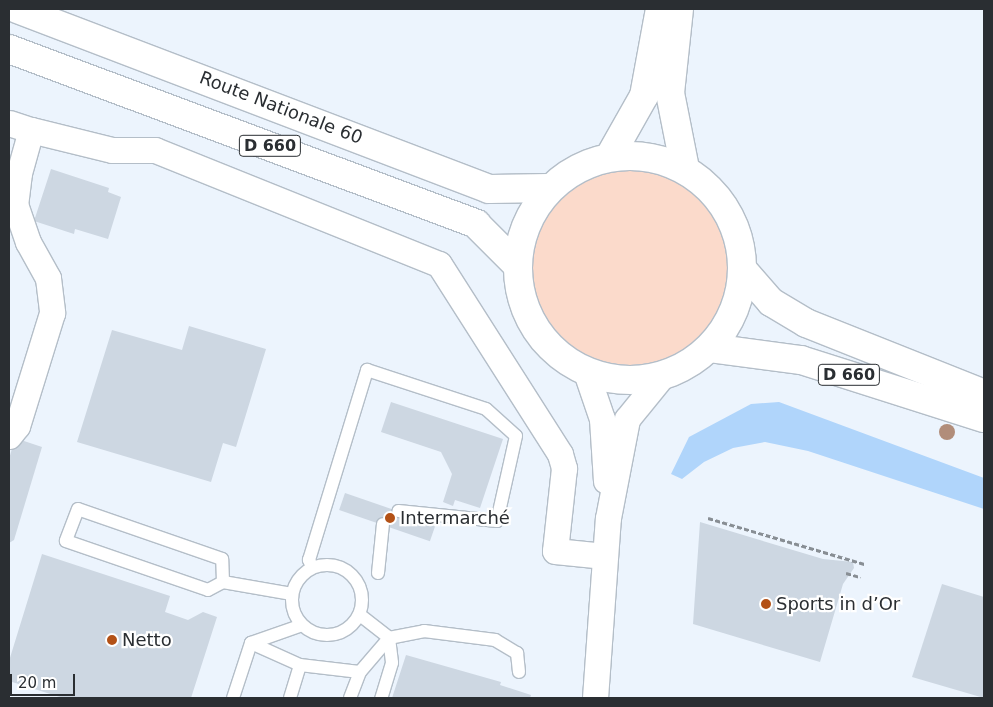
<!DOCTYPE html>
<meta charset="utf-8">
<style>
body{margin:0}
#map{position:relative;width:993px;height:707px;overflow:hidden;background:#ecf4fd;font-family:"DejaVu Sans",sans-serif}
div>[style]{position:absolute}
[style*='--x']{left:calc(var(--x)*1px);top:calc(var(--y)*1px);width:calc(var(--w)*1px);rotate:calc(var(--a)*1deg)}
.green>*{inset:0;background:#fbdacb}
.round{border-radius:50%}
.water>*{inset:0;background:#b0d5fb}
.building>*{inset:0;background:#cdd7e2;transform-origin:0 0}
.path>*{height:3px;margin-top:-1.5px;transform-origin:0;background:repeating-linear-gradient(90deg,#888e94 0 5px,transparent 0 7.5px)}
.roads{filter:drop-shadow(1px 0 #b4bec8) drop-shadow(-1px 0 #b4bec8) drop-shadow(0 1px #b4bec8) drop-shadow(0 -1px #b4bec8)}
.service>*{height:12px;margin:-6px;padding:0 6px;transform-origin:6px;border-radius:6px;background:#fff}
.service>.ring{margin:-6px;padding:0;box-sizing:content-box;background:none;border:12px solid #fff;border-radius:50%}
.minor>*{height:25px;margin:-12.5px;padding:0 12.5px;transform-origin:12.5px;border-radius:12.5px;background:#fff}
.tertiary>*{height:28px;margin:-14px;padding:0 14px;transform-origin:14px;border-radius:14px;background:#fff}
.primary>*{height:28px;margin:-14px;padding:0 14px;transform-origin:14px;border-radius:14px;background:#fff}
.primary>.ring{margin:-14px;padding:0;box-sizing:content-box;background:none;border:28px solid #fff;border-radius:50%}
.trees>*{width:16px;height:16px;margin:-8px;border-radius:50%;background:#b18d7a}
.dots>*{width:14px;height:14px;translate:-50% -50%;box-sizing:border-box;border:2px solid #fff;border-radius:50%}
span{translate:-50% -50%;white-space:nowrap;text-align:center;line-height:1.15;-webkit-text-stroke:4.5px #fff;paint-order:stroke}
.shield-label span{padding:1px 4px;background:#fff;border:1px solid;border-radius:4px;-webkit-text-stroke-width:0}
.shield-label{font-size:16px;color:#2a2e32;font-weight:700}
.street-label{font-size:18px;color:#2a2e32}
.poi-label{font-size:18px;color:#2a2e32}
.left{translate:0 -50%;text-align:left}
.frame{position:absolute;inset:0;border:10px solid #2a2e32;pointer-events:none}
.scale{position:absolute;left:10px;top:674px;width:65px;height:22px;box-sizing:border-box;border:2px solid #2a2e32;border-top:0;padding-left:6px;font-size:15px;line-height:18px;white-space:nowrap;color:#2a2e32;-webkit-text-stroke:4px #fff;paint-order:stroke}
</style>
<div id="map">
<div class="green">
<i class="round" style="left:532px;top:169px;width:196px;height:196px"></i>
</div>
<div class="water">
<i style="clip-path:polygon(779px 402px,984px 478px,984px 509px,808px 451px,765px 442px,733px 448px,704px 462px,682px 479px,671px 474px,689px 437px,751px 404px)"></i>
</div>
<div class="building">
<i style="clip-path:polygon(51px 169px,109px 188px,108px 192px,121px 197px,108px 239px,75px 229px,74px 234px,34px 221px)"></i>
<i style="clip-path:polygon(189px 326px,266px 349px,236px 447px,223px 443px,211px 482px,77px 442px,112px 330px,182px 350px)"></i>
<i style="clip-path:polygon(391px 402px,503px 439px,480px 508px,455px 500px,453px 506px,443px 502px,452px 474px,441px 452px,381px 432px)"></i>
<i style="clip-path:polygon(15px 438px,42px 447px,14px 540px,9px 543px,9px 459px)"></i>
<i style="left:345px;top:493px;width:96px;height:18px;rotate:19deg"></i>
<i style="clip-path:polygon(700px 522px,823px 559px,853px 562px,854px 568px,843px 584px,820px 662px,693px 624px)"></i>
<i style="clip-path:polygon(42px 554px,170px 596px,165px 612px,188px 620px,203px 612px,217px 617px,191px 698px,63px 698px,9px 681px,9px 661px)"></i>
<i style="clip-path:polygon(942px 584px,984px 597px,984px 698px,912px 677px)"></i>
<i style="clip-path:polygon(406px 655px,501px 682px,500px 685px,531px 695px,530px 698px,392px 698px)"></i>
</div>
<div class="path">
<i style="--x:708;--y:518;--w:163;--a:16.4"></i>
<i style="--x:846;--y:573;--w:15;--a:16"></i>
</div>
<div class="roads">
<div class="service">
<i class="ring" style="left:292px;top:565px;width:58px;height:58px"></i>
<i style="--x:312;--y:567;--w:8;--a:-113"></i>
<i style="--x:309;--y:560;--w:199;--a:-73"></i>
<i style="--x:367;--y:370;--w:125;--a:18.1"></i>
<i style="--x:486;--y:409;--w:40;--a:42"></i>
<i style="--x:516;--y:436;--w:87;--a:102.6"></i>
<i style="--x:497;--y:521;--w:99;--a:-174.2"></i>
<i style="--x:378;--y:573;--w:49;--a:-84.2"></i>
<i style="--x:223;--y:582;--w:23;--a:-92"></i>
<i style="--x:222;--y:559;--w:152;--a:-160.9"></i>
<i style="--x:78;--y:509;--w:34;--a:111"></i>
<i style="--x:66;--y:541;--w:150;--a:19"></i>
<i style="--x:208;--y:590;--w:17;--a:-28"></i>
<i style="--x:223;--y:582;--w:70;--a:9.9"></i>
<i style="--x:360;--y:615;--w:37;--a:38"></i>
<i style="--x:389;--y:638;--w:36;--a:-11"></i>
<i style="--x:424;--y:631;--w:72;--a:7.2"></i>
<i style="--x:495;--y:640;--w:26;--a:31"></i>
<i style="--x:517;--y:653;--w:19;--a:84"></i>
<i style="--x:251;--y:643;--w:54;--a:24.2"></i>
<i style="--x:233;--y:698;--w:58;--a:-71.9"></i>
<i style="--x:251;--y:643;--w:54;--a:-19.4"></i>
<i style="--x:290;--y:698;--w:34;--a:-73"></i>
<i style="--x:300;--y:665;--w:60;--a:6.7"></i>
<i style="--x:350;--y:698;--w:28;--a:-69"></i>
<i style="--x:360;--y:672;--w:45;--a:-49.5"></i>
<i style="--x:389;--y:638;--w:25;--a:83"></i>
<i style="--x:392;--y:663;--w:37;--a:107"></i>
</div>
<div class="minor">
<i style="--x:9;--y:123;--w:23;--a:18"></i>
<i style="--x:31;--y:130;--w:45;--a:105.6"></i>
<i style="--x:19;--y:173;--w:31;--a:97"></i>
<i style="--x:15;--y:204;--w:40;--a:71.1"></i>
<i style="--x:28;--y:242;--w:41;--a:60.9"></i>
<i style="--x:48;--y:278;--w:35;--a:83"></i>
<i style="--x:52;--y:313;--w:118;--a:107.2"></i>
<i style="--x:17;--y:426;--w:13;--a:129"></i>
<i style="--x:31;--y:130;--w:83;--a:13.9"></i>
<i style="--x:112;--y:150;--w:43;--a:0"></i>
<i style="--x:155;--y:150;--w:306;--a:21.9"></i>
<i style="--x:439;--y:264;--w:225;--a:57.5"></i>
<i style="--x:560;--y:454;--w:15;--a:74"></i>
<i style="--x:564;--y:468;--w:83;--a:96.2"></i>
<i style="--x:555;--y:551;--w:50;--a:5.7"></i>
<i style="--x:586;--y:372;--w:50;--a:71.2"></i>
<i style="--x:602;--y:419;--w:62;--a:86.3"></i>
<i style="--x:595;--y:698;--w:180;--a:-85.9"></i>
<i style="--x:608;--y:518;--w:101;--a:-79.1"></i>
<i style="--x:627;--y:419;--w:55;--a:-50.9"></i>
</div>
<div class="tertiary">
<i style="--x:679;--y:9;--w:84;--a:96.1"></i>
<i style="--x:670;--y:93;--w:77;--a:78.8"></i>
<i style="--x:610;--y:156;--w:69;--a:-60.5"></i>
<i style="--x:644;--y:96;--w:88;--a:-79.6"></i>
</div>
<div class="primary">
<i style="--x:17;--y:9;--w:505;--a:20.87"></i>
<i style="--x:489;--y:189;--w:60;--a:-1"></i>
<i style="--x:9;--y:49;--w:499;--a:20.5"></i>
<i style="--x:476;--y:224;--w:58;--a:45"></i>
<i class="ring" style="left:518px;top:156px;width:196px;height:196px"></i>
<i style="--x:743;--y:270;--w:43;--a:48.8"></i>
<i style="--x:771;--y:302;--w:41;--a:31"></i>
<i style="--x:806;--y:323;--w:192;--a:21.7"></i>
<i style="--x:710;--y:348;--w:92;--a:7.5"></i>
<i style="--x:801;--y:360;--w:192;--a:17.6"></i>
</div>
</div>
<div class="trees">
<i style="left:947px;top:432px"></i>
</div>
<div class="dots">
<i style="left:390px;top:518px;background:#b35116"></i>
<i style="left:766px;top:604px;background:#b35116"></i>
<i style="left:112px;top:640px;background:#b35116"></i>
</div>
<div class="shield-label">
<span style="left:270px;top:146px">D 660</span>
<span style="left:849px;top:375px">D 660</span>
</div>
<div class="street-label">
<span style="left:281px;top:108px;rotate:21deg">Route Nationale 60</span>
</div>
<div class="poi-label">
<span class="left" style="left:400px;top:518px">Intermarché</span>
<span class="left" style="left:776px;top:604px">Sports in d’Or</span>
<span class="left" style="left:122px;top:640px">Netto</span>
</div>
<div class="frame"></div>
<div class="scale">20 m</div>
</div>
